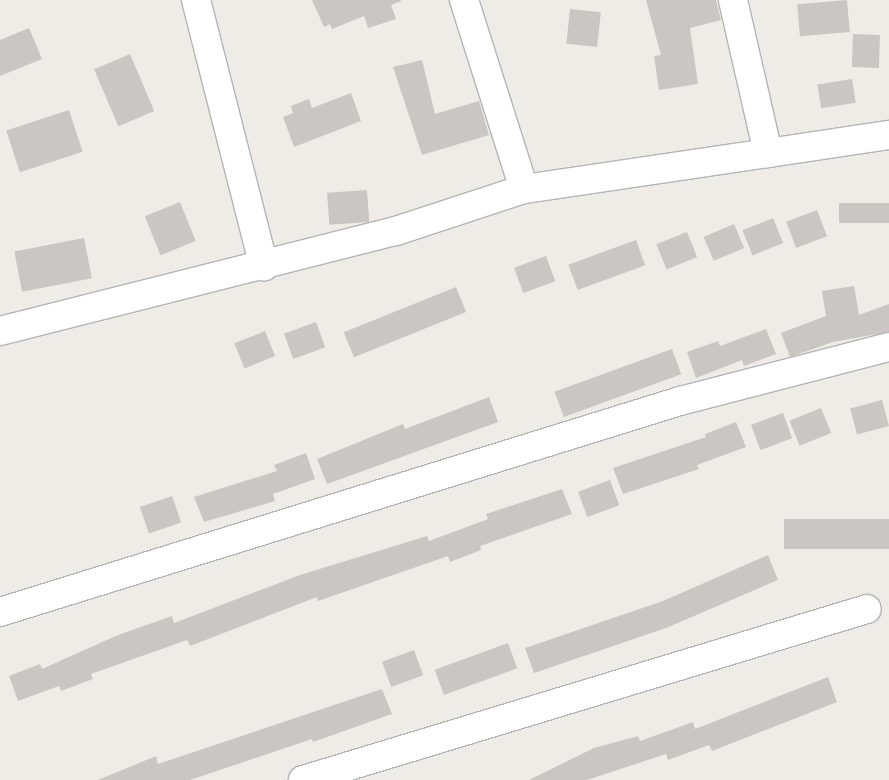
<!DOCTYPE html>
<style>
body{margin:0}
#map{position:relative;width:889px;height:780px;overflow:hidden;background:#efebe6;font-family:Jost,sans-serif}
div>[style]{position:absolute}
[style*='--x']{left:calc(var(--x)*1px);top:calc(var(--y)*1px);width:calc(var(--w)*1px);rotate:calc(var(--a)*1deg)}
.building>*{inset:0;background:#cac6c3;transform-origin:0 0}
.roads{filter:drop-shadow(1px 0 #b1b5b7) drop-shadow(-1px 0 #b1b5b7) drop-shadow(0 1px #b1b5b7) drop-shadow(0 -1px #b1b5b7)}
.minor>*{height:28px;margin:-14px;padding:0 14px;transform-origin:14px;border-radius:14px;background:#fff}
span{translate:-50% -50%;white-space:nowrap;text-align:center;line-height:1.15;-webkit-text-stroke:4px #fff;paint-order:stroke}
</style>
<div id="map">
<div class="building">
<i style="clip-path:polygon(312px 0,401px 0,401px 1px,391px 5px,396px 19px,368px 28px,364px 16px,332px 29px,330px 24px,324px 27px)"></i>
<i style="clip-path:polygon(646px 0,716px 0,721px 20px,690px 28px,698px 84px,659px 90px,654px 56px,661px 55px)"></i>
<i style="left:847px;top:0;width:32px;height:50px;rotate:85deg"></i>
<i style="left:570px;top:9px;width:31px;height:35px;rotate:6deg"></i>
<i style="clip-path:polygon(29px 28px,42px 59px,0 76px,0 40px)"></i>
<i style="left:853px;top:34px;width:27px;height:33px;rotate:2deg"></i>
<i style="left:130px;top:54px;width:62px;height:39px;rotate:67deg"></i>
<i style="clip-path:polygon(422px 60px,435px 114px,479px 101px,489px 135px,422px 155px,393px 67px)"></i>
<i style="left:852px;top:79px;width:24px;height:35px;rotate:81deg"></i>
<i style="clip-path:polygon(351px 93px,361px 121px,294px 147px,283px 117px,293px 113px,291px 106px,309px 99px,312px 108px)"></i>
<i style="left:69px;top:110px;width:44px;height:66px;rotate:72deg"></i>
<i style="left:367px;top:190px;width:32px;height:40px;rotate:86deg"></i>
<i style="left:180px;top:202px;width:42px;height:38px;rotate:68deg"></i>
<i style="left:889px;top:203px;width:20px;height:50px;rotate:90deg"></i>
<i style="left:817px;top:210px;width:28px;height:33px;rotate:69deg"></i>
<i style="left:773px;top:218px;width:27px;height:33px;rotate:68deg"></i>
<i style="left:734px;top:224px;width:26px;height:33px;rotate:67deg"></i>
<i style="left:687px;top:232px;width:27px;height:33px;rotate:68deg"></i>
<i style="left:84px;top:238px;width:41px;height:71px;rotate:79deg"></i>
<i style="left:636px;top:240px;width:27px;height:72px;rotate:70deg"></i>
<i style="left:546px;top:256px;width:27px;height:34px;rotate:70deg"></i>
<i style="clip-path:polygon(854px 286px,859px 315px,889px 304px,889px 332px,833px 342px,790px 357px,781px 333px,826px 316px,822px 291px)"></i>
<i style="left:456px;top:287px;width:27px;height:121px;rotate:68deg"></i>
<i style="left:316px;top:322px;width:27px;height:34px;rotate:70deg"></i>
<i style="clip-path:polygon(766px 329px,776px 354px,744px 366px,742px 360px,696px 378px,687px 352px,718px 341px,720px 346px)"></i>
<i style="left:265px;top:331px;width:27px;height:33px;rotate:68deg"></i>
<i style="left:672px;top:349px;width:27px;height:125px;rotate:70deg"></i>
<i style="clip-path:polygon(489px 397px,498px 422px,327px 484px,317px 459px,403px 424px,405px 429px)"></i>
<i style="left:882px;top:400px;width:27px;height:33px;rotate:75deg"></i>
<i style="left:821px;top:408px;width:27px;height:34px;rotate:68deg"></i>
<i style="left:783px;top:413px;width:27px;height:34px;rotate:70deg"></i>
<i style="clip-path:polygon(736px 422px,746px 447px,697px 465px,699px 469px,623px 494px,613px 468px,706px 437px,705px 434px)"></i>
<i style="clip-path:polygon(306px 453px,315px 479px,273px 494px,275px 501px,204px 522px,194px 497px,277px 471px,274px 465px)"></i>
<i style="left:610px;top:480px;width:27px;height:34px;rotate:70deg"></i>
<i style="clip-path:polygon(562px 489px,572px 514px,480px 546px,481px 550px,450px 562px,448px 556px,318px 601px,317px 597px,190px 646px,187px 640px,91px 674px,93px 679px,61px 691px,59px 686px,18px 701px,9px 676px,40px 664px,42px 669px,118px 635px,172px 616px,174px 623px,300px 575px,427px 536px,429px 541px,488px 519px,486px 514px)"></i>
<i style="left:172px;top:496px;width:28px;height:34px;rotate:71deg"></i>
<i style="left:889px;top:519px;width:30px;height:105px;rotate:90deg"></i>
<i style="clip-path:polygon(768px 555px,778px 580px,666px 628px,534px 673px,525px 648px,663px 601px)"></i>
<i style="left:508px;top:643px;width:27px;height:78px;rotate:70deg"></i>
<i style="left:414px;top:650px;width:27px;height:34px;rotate:70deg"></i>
<i style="clip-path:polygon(828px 677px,837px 702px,712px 751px,709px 745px,668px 760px,666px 754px,587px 780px,529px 780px,594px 748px,638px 736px,640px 741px,693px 722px,695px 729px)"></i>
<i style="clip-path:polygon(382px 689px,392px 714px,313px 742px,312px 739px,190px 780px,98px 780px,156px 756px,158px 764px)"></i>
</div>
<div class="roads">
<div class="minor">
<i style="--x:196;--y:0;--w:275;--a:75.7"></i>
<i style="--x:464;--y:0;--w:198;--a:72.4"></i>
<i style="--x:768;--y:153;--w:122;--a:-8.5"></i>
<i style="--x:0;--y:331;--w:408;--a:-14.2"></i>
<i style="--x:396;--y:231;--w:135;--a:-18.2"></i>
<i style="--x:524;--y:189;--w:247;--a:-8.4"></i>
<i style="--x:768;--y:153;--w:157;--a:-102.9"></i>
<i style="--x:0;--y:612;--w:712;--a:-17.24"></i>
<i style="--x:680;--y:401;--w:216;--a:-14.5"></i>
<i style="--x:303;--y:780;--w:589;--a:-16.87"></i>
</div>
</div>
</div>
